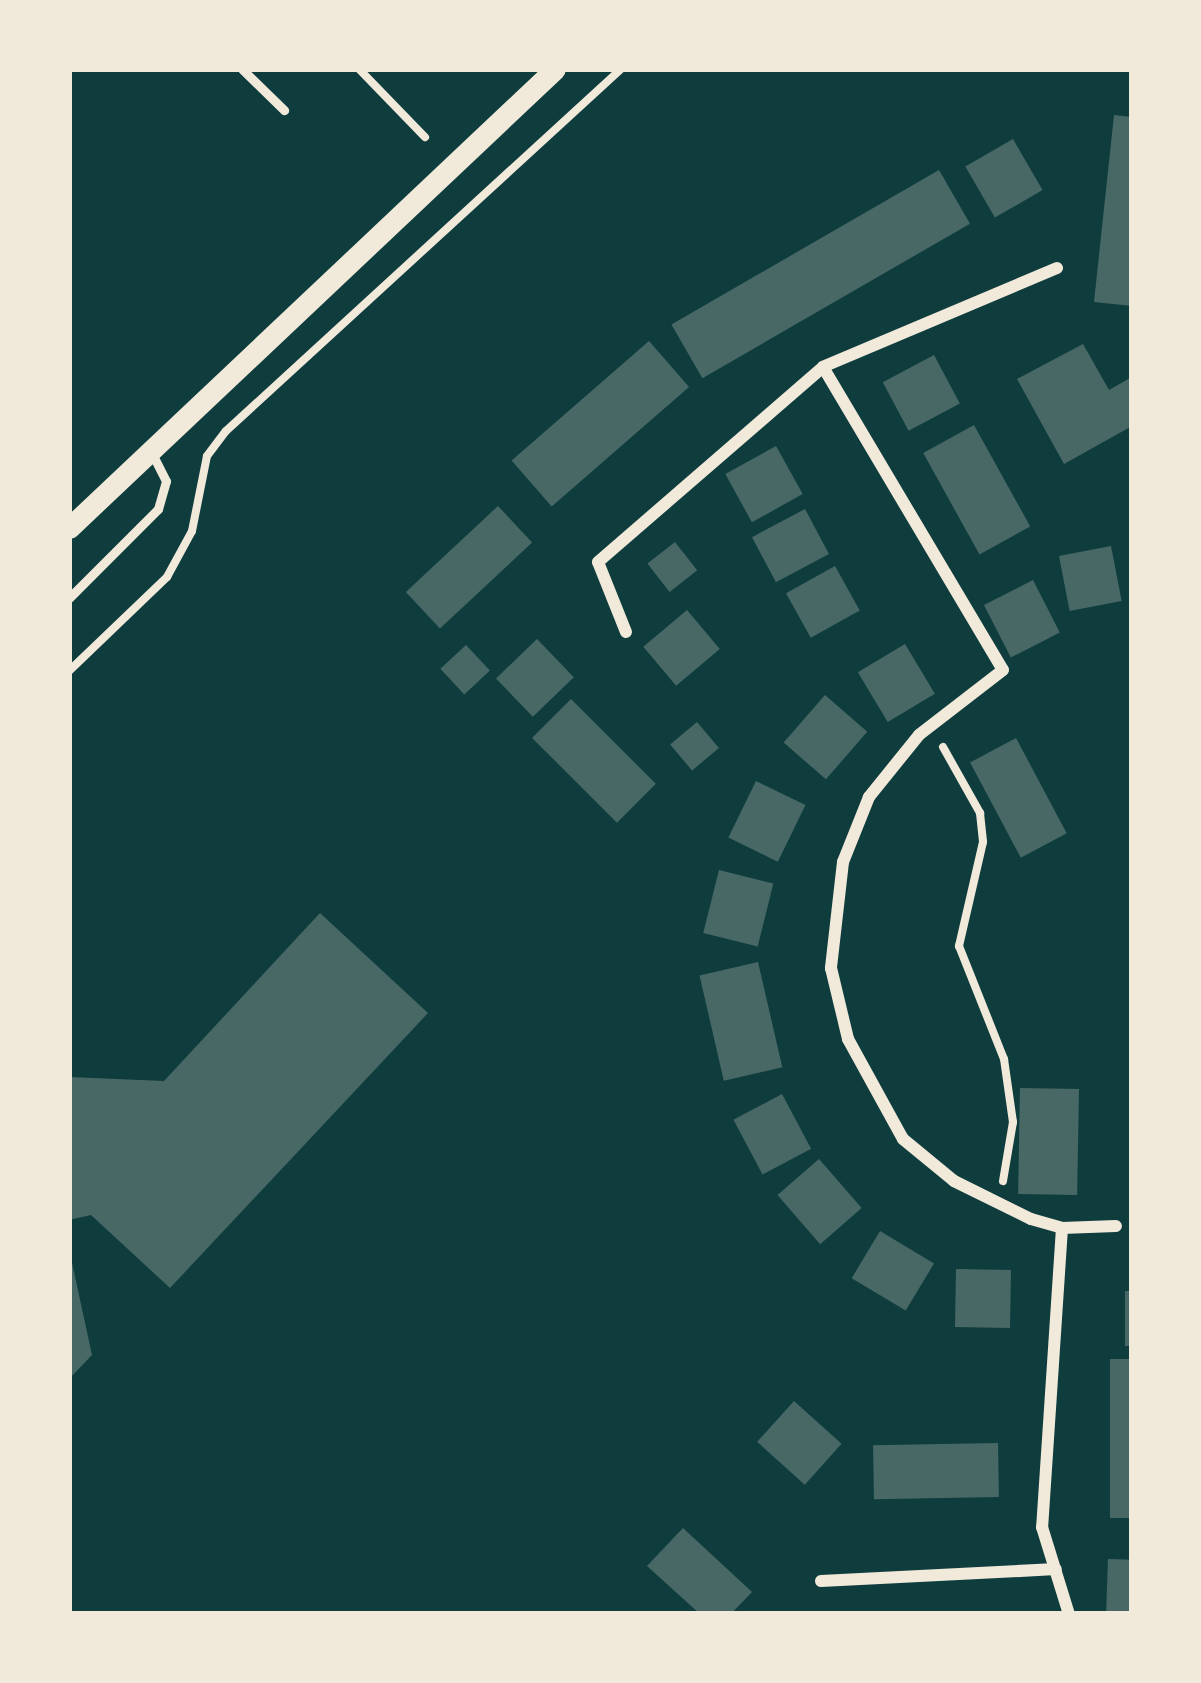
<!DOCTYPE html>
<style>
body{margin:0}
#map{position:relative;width:1201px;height:1683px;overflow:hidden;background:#0f3d3e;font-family:Raleway,sans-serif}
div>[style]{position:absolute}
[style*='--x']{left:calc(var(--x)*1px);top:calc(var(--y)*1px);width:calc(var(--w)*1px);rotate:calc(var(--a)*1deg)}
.building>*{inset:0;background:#486865;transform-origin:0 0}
.path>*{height:8px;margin:-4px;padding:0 4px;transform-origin:4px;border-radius:4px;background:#f1e9da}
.service>*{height:9px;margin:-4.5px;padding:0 4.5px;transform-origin:4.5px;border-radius:4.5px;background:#f1e9da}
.minor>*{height:12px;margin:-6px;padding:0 6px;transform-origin:6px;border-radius:6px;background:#f1e9da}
.tertiary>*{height:21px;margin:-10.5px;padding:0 10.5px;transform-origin:10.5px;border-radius:10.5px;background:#f1e9da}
span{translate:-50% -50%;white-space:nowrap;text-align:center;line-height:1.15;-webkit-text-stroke:9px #f1e9da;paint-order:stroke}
.frame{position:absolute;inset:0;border:72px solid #f1e9da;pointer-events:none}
</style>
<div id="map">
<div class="building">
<i style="clip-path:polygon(1114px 115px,1132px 117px,1132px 306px,1094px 302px)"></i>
<i style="left:1013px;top:139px;width:59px;height:55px;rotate:60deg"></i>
<i style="left:939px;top:170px;width:62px;height:309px;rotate:60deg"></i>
<i style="left:649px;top:341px;width:61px;height:182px;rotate:49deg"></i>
<i style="clip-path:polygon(1083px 344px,1109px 390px,1132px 377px,1132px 426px,1064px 464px,1017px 379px)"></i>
<i style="left:934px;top:355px;width:55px;height:58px;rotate:62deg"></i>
<i style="left:974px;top:425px;width:116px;height:58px;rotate:61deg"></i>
<i style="left:776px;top:446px;width:55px;height:58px;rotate:61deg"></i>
<i style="left:498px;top:506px;width:50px;height:126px;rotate:47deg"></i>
<i style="left:805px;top:509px;width:51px;height:60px;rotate:62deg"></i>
<i style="left:675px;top:542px;width:36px;height:35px;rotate:52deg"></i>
<i style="left:1111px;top:546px;width:56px;height:53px;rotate:79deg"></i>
<i style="left:835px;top:566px;width:51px;height:56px;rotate:61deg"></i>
<i style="left:1033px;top:580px;width:59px;height:55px;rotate:63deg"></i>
<i style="left:687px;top:610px;width:51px;height:57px;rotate:50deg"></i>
<i style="left:537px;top:639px;width:53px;height:57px;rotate:46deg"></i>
<i style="left:905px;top:644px;width:58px;height:55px;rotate:59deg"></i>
<i style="left:466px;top:645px;width:35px;height:35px;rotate:47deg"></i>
<i style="left:825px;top:695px;width:56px;height:63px;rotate:41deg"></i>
<i style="left:571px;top:699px;width:120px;height:55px;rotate:45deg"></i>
<i style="left:697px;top:722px;width:34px;height:35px;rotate:50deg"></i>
<i style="left:1016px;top:738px;width:108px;height:52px;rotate:62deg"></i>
<i style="left:756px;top:781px;width:55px;height:63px;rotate:26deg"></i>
<i style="left:719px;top:870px;width:56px;height:65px;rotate:14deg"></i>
<i style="clip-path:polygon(320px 913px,428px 1013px,170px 1288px,91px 1215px,69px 1220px,69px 1077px,164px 1081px)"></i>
<i style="left:758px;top:962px;width:108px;height:60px;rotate:77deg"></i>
<i style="left:1020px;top:1088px;width:59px;height:106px;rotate:1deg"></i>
<i style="left:782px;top:1094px;width:62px;height:55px;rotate:62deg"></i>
<i style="left:819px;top:1159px;width:65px;height:55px;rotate:49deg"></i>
<i style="left:880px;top:1231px;width:63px;height:55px;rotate:31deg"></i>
<i style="clip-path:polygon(71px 1258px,92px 1355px,69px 1379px,69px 1259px)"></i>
<i style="left:956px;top:1269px;width:55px;height:58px;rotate:1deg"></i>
<i style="left:1125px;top:1291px;width:7px;height:55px"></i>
<i style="left:1110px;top:1359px;width:22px;height:159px"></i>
<i style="left:794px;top:1401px;width:64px;height:55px;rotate:42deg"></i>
<i style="left:998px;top:1443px;width:54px;height:125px;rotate:89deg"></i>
<i style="clip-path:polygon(683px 1528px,752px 1592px,731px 1614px,700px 1614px,647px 1566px)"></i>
<i style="left:1108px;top:1559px;width:24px;height:55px;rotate:2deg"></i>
</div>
<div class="path">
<i style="--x:359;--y:69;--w:95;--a:45.9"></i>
<i style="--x:69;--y:671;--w:136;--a:-43.8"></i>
<i style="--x:167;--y:577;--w:52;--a:-61.5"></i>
<i style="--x:192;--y:531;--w:76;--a:-78.7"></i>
<i style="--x:207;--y:456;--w:31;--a:-53"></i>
<i style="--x:226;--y:431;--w:536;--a:-42.5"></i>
<i style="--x:943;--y:747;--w:76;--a:60.7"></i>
<i style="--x:980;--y:813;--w:29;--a:84"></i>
<i style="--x:983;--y:842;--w:107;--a:103"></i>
<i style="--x:959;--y:946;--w:122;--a:68.3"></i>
<i style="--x:1004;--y:1059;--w:64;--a:81.9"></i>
<i style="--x:1013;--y:1122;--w:60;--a:99.6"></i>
</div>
<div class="service">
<i style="--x:242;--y:69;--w:59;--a:44.3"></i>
<i style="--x:69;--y:598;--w:126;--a:-45"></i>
<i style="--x:158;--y:509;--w:29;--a:-74"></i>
<i style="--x:166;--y:481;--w:30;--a:-117"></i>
</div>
<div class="minor">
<i style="--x:1057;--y:268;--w:254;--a:157.1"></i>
<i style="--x:823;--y:367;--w:352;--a:59.3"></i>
<i style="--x:1003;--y:670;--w:106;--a:142.3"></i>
<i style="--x:919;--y:735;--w:80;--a:128.9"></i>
<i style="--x:869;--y:797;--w:70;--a:111.8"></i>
<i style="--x:843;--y:862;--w:107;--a:96.5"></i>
<i style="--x:831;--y:968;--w:73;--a:76.5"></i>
<i style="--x:848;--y:1039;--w:114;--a:61.2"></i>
<i style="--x:903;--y:1139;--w:66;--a:39.5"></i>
<i style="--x:954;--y:1181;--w:86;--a:26.3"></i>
<i style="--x:1031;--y:1219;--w:32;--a:16"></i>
<i style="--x:1062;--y:1228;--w:54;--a:-2.1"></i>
<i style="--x:626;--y:632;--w:75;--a:-111.8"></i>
<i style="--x:598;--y:562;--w:298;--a:-40.9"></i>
<i style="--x:1062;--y:1228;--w:300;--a:93.8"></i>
<i style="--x:1042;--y:1527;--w:91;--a:72.8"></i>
<i style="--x:821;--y:1581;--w:235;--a:-2.9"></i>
</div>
<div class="tertiary">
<i style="--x:69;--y:528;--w:668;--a:-43.36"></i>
</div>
<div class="frame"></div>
</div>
